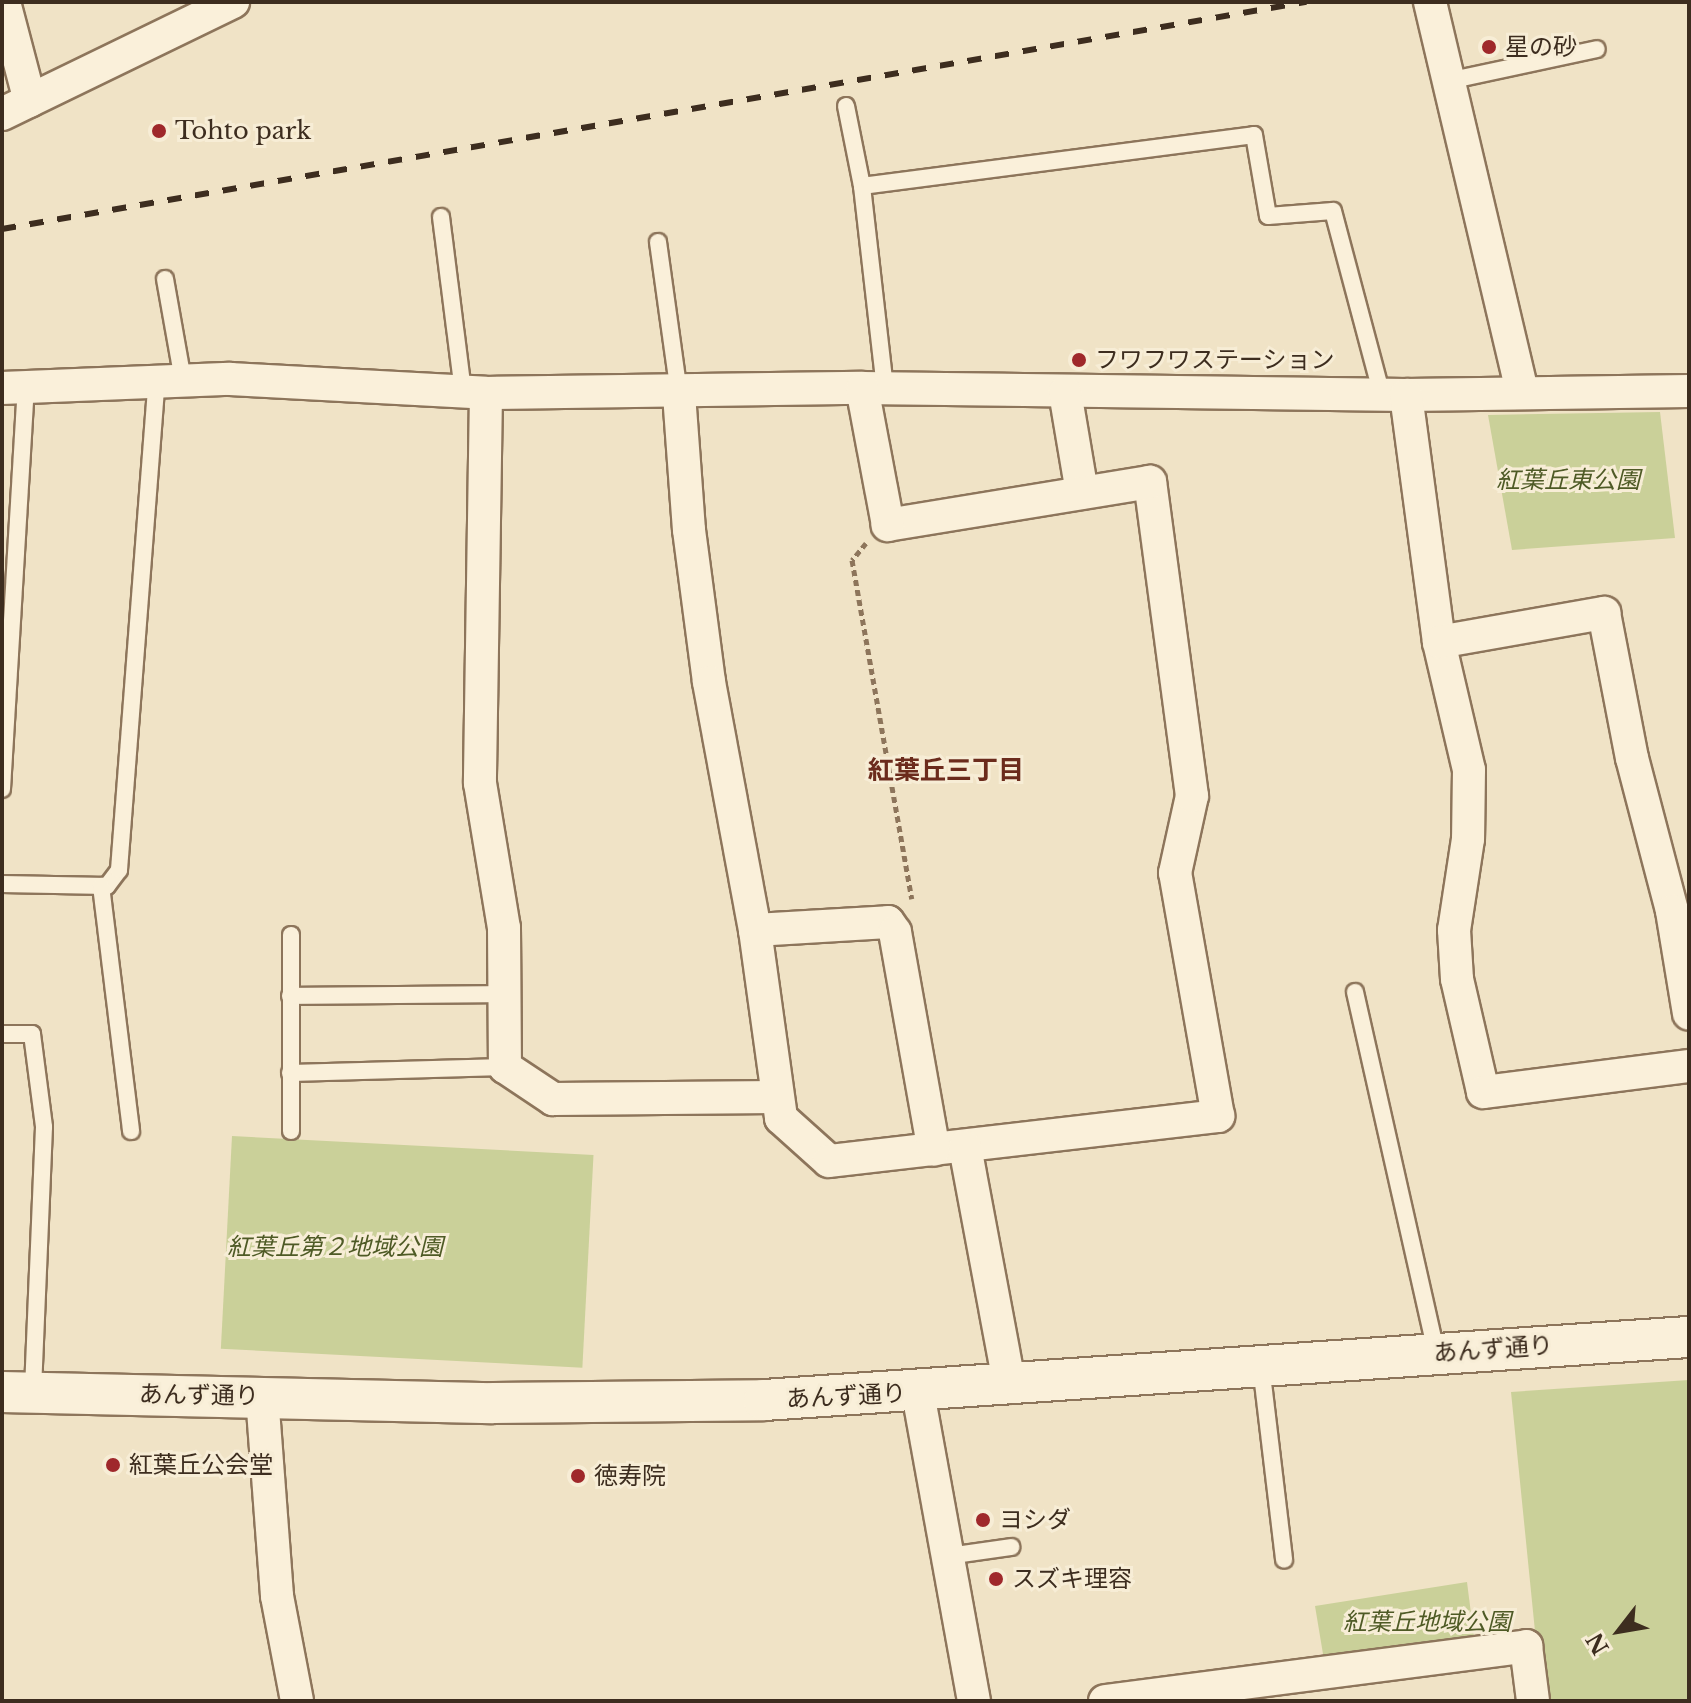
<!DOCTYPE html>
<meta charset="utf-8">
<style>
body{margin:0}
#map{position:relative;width:1691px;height:1703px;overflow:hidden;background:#f0e3c6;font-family:"Libre Baskerville","Noto Sans JP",serif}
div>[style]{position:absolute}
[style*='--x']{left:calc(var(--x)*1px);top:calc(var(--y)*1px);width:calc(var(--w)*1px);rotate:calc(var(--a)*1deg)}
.green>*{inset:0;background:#cad099;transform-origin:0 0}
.path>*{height:5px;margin-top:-2.5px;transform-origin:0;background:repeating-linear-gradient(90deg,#8d755b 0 6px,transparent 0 10px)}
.roads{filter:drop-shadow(2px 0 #8d755b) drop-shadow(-2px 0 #8d755b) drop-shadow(0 2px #8d755b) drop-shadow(0 -2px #8d755b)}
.service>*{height:16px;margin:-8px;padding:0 8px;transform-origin:8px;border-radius:8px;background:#faf0da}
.minor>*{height:32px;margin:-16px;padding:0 16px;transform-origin:16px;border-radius:16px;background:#faf0da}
.tertiary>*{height:40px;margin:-20px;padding:0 20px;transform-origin:20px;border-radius:20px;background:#faf0da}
.rail>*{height:6px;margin-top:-3px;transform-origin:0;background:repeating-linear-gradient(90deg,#3d2d1f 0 14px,transparent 0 28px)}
.dots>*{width:22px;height:22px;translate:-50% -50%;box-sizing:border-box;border:4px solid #f7edd6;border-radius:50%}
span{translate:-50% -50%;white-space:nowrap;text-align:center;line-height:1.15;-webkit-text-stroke:6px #f7edd6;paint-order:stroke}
.poi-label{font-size:24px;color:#3d2d1f}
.left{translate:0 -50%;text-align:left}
.park-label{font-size:24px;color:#4e5a25;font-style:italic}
.street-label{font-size:24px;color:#3d2d1f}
.neighbourhood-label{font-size:26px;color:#6b2b1c;font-weight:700}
.frame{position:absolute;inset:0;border:4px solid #3d2d1f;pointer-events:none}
.north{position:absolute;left:1579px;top:1591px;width:80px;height:80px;-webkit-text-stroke:6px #f7edd6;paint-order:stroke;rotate:239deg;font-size:22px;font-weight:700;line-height:32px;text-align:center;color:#3d2d1f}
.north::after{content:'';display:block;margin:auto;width:28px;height:36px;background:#3d2d1f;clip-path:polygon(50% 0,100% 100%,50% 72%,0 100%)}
</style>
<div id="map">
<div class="green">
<i style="clip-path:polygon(1660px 412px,1675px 538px,1512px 550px,1488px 415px)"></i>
<i style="left:232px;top:1136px;width:362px;height:213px;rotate:3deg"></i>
<i style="clip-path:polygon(1689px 1380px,1689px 1701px,1542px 1701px,1511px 1392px)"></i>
<i style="clip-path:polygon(1467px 1582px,1476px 1653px,1324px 1660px,1315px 1606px)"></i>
</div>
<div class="path">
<i style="--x:866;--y:543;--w:22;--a:129"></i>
<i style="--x:852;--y:560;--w:344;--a:80"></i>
</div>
<div class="roads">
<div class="service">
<i style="--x:1448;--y:81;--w:152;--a:-12.1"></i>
<i style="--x:846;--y:106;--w:82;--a:78.7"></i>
<i style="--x:441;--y:217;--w:176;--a:82.8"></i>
<i style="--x:658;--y:242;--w:153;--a:82.1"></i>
<i style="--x:165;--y:279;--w:103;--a:79.9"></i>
<i style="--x:885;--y:388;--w:203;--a:-96.5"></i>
<i style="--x:862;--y:186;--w:395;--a:-7.4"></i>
<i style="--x:1254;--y:135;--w:82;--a:80.2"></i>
<i style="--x:1268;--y:216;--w:65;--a:-4.4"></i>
<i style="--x:1333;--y:211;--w:186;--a:75.1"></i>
<i style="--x:2;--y:789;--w:403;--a:-86.6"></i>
<i style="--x:2;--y:884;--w:105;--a:1.1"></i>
<i style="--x:107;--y:886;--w:20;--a:-53"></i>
<i style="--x:119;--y:870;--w:491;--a:-85.6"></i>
<i style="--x:101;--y:886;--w:247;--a:83"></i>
<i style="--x:291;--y:935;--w:196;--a:90"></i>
<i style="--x:1355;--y:992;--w:369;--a:77.3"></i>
<i style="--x:290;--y:996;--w:215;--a:-0.5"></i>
<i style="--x:2;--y:1034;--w:30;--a:0"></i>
<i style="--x:32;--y:1034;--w:94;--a:82.6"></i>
<i style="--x:44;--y:1127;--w:266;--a:92.4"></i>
<i style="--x:290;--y:1073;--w:215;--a:-1.6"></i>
<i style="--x:1261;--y:1366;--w:195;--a:83.2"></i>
<i style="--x:948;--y:1556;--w:64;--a:-8.1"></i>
</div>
<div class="minor">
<i style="--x:4;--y:2;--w:102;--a:75.3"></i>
<i style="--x:1430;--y:2;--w:400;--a:76.7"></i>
<i style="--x:2;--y:114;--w:257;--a:-25.9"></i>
<i style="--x:2;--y:388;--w:228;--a:-2.3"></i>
<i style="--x:230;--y:379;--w:256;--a:3.1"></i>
<i style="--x:486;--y:393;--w:376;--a:-0.8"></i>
<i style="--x:862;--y:388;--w:544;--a:0.74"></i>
<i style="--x:1406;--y:395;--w:283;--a:-0.8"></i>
<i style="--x:1065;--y:392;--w:102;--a:80.4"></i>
<i style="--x:486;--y:393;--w:390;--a:90.9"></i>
<i style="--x:480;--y:783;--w:147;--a:80.6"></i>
<i style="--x:504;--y:928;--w:139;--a:89.6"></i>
<i style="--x:505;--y:1067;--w:58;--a:33.7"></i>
<i style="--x:553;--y:1099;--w:223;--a:-0.5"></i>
<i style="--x:679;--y:394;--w:136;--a:85.8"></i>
<i style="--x:689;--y:530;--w:153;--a:82.5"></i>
<i style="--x:709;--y:682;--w:252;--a:79.5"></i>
<i style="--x:755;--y:930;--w:190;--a:82.1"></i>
<i style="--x:781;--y:1118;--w:64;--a:41.9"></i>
<i style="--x:829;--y:1161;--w:392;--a:-6.6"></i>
<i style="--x:1218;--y:1116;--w:247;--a:-100"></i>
<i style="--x:1175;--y:873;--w:79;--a:-77.6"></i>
<i style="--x:1192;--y:796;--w:317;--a:-97.6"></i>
<i style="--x:1150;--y:482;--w:266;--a:170.7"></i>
<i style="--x:888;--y:525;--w:139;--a:-100.7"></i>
<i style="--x:1406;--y:395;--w:249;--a:82.4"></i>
<i style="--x:1439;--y:642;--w:131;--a:76.8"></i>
<i style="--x:1469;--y:770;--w:69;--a:90.8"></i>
<i style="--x:1468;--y:839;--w:92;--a:98.7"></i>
<i style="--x:1454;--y:930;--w:49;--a:86.5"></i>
<i style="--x:1457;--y:979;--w:116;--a:77"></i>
<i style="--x:1483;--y:1092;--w:208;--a:-7.2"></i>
<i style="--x:1439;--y:642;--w:168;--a:-10"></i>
<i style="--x:1604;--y:613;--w:148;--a:79.1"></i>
<i style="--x:1632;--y:758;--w:158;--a:75.3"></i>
<i style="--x:1672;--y:911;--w:104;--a:80.6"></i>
<i style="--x:755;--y:930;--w:133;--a:-3.4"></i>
<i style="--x:888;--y:922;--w:12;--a:55"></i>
<i style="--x:895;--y:932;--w:221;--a:79.9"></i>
<i style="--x:965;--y:1147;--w:244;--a:79.4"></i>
<i style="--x:918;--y:1393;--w:313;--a:79.7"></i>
<i style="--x:262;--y:1396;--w:201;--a:85.7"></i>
<i style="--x:277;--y:1596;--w:107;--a:79.2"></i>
<i style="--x:1105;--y:1701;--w:425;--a:-7.4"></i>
<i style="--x:1526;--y:1646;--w:55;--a:82.7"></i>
</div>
<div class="tertiary">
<i style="--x:2;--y:1392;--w:491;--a:1.3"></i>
<i style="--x:493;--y:1403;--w:271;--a:-0.6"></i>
<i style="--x:764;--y:1400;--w:927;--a:-3.9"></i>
</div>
</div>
<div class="rail">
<i style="--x:2;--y:229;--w:1324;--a:-9.88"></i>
</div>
<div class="dots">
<i style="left:1489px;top:47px;background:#9f282b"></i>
<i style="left:159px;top:131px;background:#9f282b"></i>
<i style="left:1079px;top:360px;background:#9f282b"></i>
<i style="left:113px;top:1465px;background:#9f282b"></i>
<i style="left:578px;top:1476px;background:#9f282b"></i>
<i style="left:983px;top:1520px;background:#9f282b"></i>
<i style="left:996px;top:1579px;background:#9f282b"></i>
</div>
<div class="poi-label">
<span class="left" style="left:1505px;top:47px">星の砂</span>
<span class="left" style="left:175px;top:131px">Tohto park</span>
<span class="left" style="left:1095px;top:360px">フワフワステーション</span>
<span class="left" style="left:129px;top:1465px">紅葉丘公会堂</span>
<span class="left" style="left:594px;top:1476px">徳寿院</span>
<span class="left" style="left:999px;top:1520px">ヨシダ</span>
<span class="left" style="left:1012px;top:1579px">スズキ理容</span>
</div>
<div class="park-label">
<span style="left:1568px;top:480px">紅葉丘東公園</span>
<span style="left:335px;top:1247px">紅葉丘第２地域公園</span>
<span style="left:1427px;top:1622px">紅葉丘地域公園</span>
</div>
<div class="street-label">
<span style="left:1493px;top:1349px;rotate:-4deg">あんず通り</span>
<span style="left:199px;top:1395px;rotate:1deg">あんず通り</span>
<span style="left:846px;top:1396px;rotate:-3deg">あんず通り</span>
</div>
<div class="neighbourhood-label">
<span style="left:946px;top:771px">紅葉丘三丁目</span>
</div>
<div class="frame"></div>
<div class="north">N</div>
</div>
